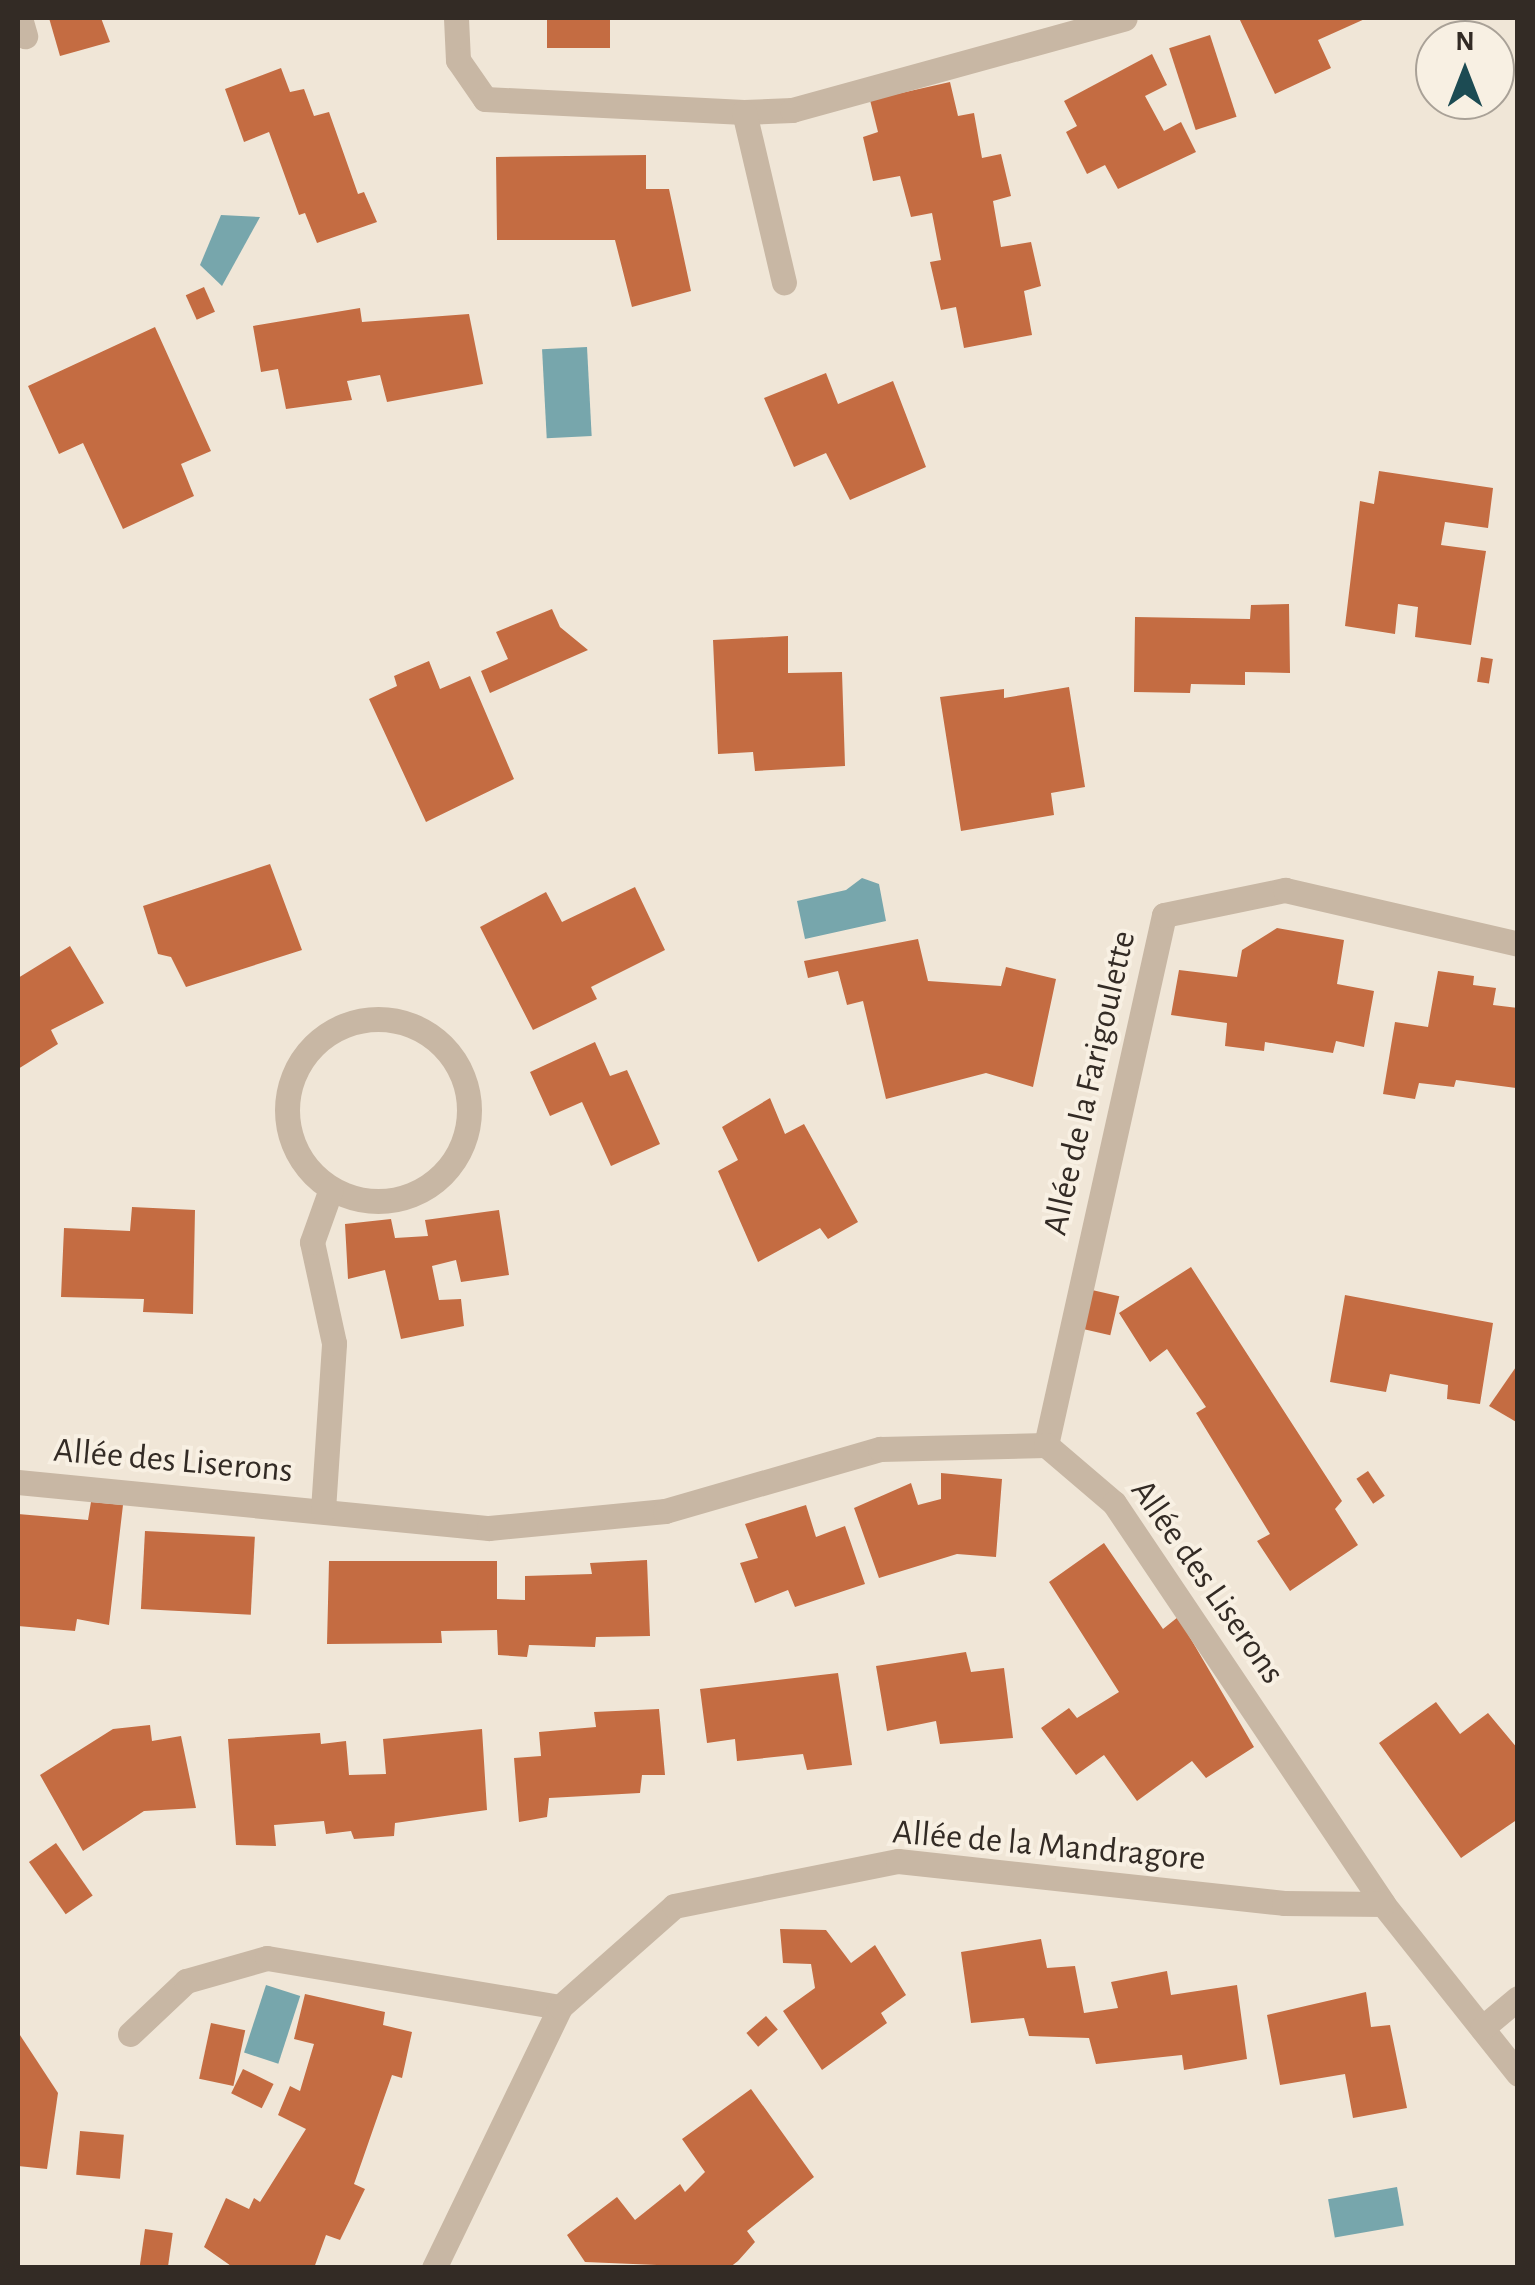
<!DOCTYPE html>
<meta charset="utf-8">
<style>
body{margin:0}
#map{position:relative;width:1535px;height:2285px;overflow:hidden;background:#f0e6d7;font-family:"Alegreya Sans",sans-serif}
div>[style]{position:absolute}
[style*='--x']{left:calc(var(--x)*1px);top:calc(var(--y)*1px);width:calc(var(--w)*1px);rotate:calc(var(--a)*1deg)}
.water>*{inset:0;background:#77a6ac;transform-origin:0 0}
.building>*{inset:0;background:#c46c42;transform-origin:0 0}
.minor>*{height:25px;margin:-12.5px;padding:0 12.5px;transform-origin:12.5px;border-radius:12.5px;background:#c8b7a4}
.minor>.ring{margin:-12.5px;padding:0;box-sizing:content-box;background:none;border:25px solid #c8b7a4;border-radius:50%}
span{translate:-50% -50%;white-space:nowrap;text-align:center;line-height:1.15;-webkit-text-stroke:8px #f8f0e3;paint-order:stroke}
.street-label{font-size:35px;color:#332b25}
.frame{position:absolute;inset:0;border:20px solid #332b25;pointer-events:none}
.north{position:absolute;left:1415px;top:20px;width:100px;height:100px;box-sizing:border-box;background:#f8f0e3;border:2px solid #a9a197;border-radius:50%;rotate:0deg;font-size:28px;font-weight:700;line-height:40px;text-align:center;color:#332b25}
.north::after{content:'';display:block;margin:auto;width:35px;height:45px;background:#1c4b53;clip-path:polygon(50% 0,100% 100%,50% 72%,0 100%)}
</style>
<div id="map">
<div class="water">
<i style="clip-path:polygon(221px 215px,260px 217px,222px 286px,200px 265px)"></i>
<i style="left:587px;top:347px;width:89px;height:45px;rotate:87deg"></i>
<i style="clip-path:polygon(862px 878px,879px 884px,886px 921px,805px 939px,797px 901px,846px 890px)"></i>
<i style="left:266px;top:1985px;width:36px;height:71px;rotate:18deg"></i>
<i style="left:1397px;top:2187px;width:39px;height:70px;rotate:80deg"></i>
</div>
<div class="building">
<i style="clip-path:polygon(49px 18px,101px 18px,110px 42px,60px 56px)"></i>
<i style="left:547px;top:18px;width:63px;height:30px"></i>
<i style="clip-path:polygon(1239px 18px,1367px 18px,1318px 40px,1331px 68px,1275px 94px)"></i>
<i style="left:1210px;top:35px;width:86px;height:43px;rotate:72deg"></i>
<i style="clip-path:polygon(1152px 54px,1167px 85px,1145px 96px,1164px 131px,1181px 122px,1196px 152px,1118px 189px,1105px 165px,1087px 174px,1066px 132px,1077px 126px,1064px 101px)"></i>
<i style="clip-path:polygon(281px 68px,290px 92px,304px 89px,314px 116px,329px 112px,358px 194px,364px 192px,377px 222px,317px 243px,305px 213px,299px 215px,269px 132px,244px 142px,225px 89px)"></i>
<i style="clip-path:polygon(950px 82px,958px 116px,974px 113px,982px 158px,1001px 154px,1011px 196px,993px 201px,1001px 247px,1031px 242px,1041px 286px,1024px 291px,1032px 335px,964px 348px,956px 307px,941px 310px,930px 262px,941px 260px,932px 213px,911px 217px,900px 176px,873px 181px,863px 137px,878px 132px,870px 100px)"></i>
<i style="clip-path:polygon(646px 155px,646px 189px,669px 189px,691px 291px,632px 307px,615px 240px,497px 240px,496px 157px)"></i>
<i style="left:204px;top:287px;width:27px;height:20px;rotate:66deg"></i>
<i style="clip-path:polygon(360px 308px,362px 322px,469px 314px,483px 384px,387px 402px,380px 375px,347px 381px,352px 400px,286px 409px,278px 369px,261px 372px,253px 326px)"></i>
<i style="clip-path:polygon(155px 327px,211px 451px,181px 464px,194px 496px,123px 529px,83px 443px,59px 454px,28px 386px)"></i>
<i style="clip-path:polygon(826px 373px,838px 404px,893px 381px,926px 467px,850px 500px,826px 453px,794px 467px,764px 398px)"></i>
<i style="clip-path:polygon(1379px 471px,1493px 488px,1488px 528px,1445px 522px,1441px 545px,1486px 551px,1471px 645px,1415px 637px,1418px 607px,1398px 604px,1395px 634px,1345px 626px,1360px 501px,1374px 504px)"></i>
<i style="clip-path:polygon(1289px 604px,1290px 673px,1245px 672px,1245px 685px,1191px 684px,1190px 693px,1134px 692px,1135px 617px,1250px 619px,1251px 605px)"></i>
<i style="clip-path:polygon(552px 609px,560px 627px,588px 650px,490px 693px,481px 671px,508px 659px,496px 632px)"></i>
<i style="clip-path:polygon(788px 636px,788px 673px,842px 672px,845px 766px,755px 771px,753px 752px,718px 754px,713px 640px)"></i>
<i style="left:1481px;top:657px;width:12px;height:25px;rotate:9deg"></i>
<i style="clip-path:polygon(429px 661px,440px 689px,470px 676px,514px 779px,426px 822px,369px 699px,397px 686px,394px 676px)"></i>
<i style="clip-path:polygon(1069px 687px,1085px 787px,1051px 793px,1054px 815px,961px 831px,940px 697px,1004px 689px,1004px 698px)"></i>
<i style="clip-path:polygon(270px 864px,302px 950px,186px 987px,171px 957px,158px 954px,143px 906px)"></i>
<i style="clip-path:polygon(635px 887px,665px 950px,591px 987px,597px 999px,533px 1030px,480px 927px,546px 892px,562px 922px)"></i>
<i style="clip-path:polygon(1277px 928px,1344px 940px,1337px 984px,1374px 991px,1364px 1047px,1336px 1041px,1333px 1053px,1265px 1042px,1264px 1051px,1225px 1046px,1227px 1023px,1171px 1015px,1179px 970px,1237px 977px,1242px 950px)"></i>
<i style="clip-path:polygon(918px 939px,928px 981px,1001px 986px,1006px 967px,1056px 979px,1033px 1087px,986px 1073px,886px 1099px,863px 1001px,847px 1005px,838px 971px,808px 978px,804px 961px)"></i>
<i style="clip-path:polygon(70px 946px,104px 1003px,51px 1030px,58px 1044px,18px 1069px,18px 978px)"></i>
<i style="clip-path:polygon(1438px 971px,1474px 976px,1473px 985px,1496px 988px,1493px 1005px,1518px 1008px,1516px 1088px,1456px 1080px,1454px 1087px,1419px 1083px,1415px 1099px,1383px 1094px,1395px 1022px,1428px 1027px)"></i>
<i style="clip-path:polygon(595px 1042px,610px 1076px,627px 1070px,660px 1144px,611px 1166px,582px 1102px,550px 1116px,530px 1072px)"></i>
<i style="clip-path:polygon(770px 1098px,785px 1134px,804px 1124px,858px 1222px,828px 1239px,820px 1228px,758px 1262px,718px 1171px,738px 1160px,722px 1127px)"></i>
<i style="clip-path:polygon(132px 1207px,195px 1210px,193px 1314px,143px 1312px,144px 1299px,61px 1297px,64px 1228px,130px 1231px)"></i>
<i style="clip-path:polygon(499px 1210px,509px 1275px,461px 1282px,456px 1260px,432px 1266px,439px 1300px,461px 1299px,464px 1326px,401px 1339px,385px 1270px,348px 1279px,345px 1224px,391px 1219px,395px 1238px,428px 1236px,425px 1220px)"></i>
<i style="clip-path:polygon(1191px 1267px,1342px 1501px,1335px 1509px,1358px 1545px,1290px 1591px,1257px 1541px,1270px 1534px,1196px 1413px,1206px 1407px,1167px 1349px,1150px 1362px,1119px 1313px)"></i>
<i style="left:1092px;top:1290px;width:28px;height:40px;rotate:13deg"></i>
<i style="clip-path:polygon(1345px 1295px,1493px 1323px,1480px 1404px,1447px 1399px,1448px 1385px,1390px 1374px,1386px 1392px,1330px 1382px)"></i>
<i style="clip-path:polygon(1518px 1364px,1518px 1423px,1489px 1406px)"></i>
<i style="left:1368px;top:1471px;width:30px;height:14px;rotate:56deg"></i>
<i style="clip-path:polygon(941px 1473px,1002px 1479px,996px 1557px,957px 1554px,879px 1578px,854px 1508px,911px 1483px,918px 1505px,941px 1499px)"></i>
<i style="clip-path:polygon(91px 1502px,123px 1505px,109px 1625px,77px 1619px,75px 1631px,18px 1626px,18px 1514px,88px 1520px)"></i>
<i style="clip-path:polygon(806px 1505px,816px 1537px,845px 1526px,865px 1584px,795px 1607px,788px 1590px,755px 1603px,740px 1563px,758px 1558px,745px 1524px)"></i>
<i style="left:145px;top:1531px;width:110px;height:78px;rotate:3deg"></i>
<i style="clip-path:polygon(1104px 1543px,1163px 1629px,1178px 1617px,1254px 1747px,1206px 1778px,1192px 1761px,1137px 1801px,1104px 1755px,1076px 1775px,1041px 1728px,1069px 1708px,1077px 1718px,1119px 1692px,1049px 1582px)"></i>
<i style="clip-path:polygon(647px 1560px,650px 1636px,596px 1637px,595px 1647px,529px 1645px,527px 1657px,498px 1655px,497px 1630px,441px 1631px,442px 1643px,327px 1644px,329px 1561px,497px 1561px,497px 1599px,525px 1600px,525px 1576px,592px 1574px,590px 1563px)"></i>
<i style="clip-path:polygon(966px 1652px,971px 1672px,1004px 1668px,1013px 1738px,940px 1744px,936px 1721px,887px 1731px,876px 1666px)"></i>
<i style="clip-path:polygon(838px 1673px,852px 1765px,807px 1770px,803px 1754px,737px 1761px,735px 1739px,707px 1743px,700px 1689px)"></i>
<i style="clip-path:polygon(1436px 1702px,1460px 1734px,1488px 1713px,1518px 1749px,1518px 1819px,1461px 1858px,1379px 1743px)"></i>
<i style="clip-path:polygon(659px 1709px,665px 1775px,642px 1775px,640px 1793px,549px 1798px,547px 1817px,519px 1822px,514px 1758px,541px 1756px,539px 1732px,596px 1727px,594px 1712px)"></i>
<i style="clip-path:polygon(150px 1725px,152px 1741px,181px 1736px,196px 1808px,144px 1811px,83px 1851px,40px 1775px,113px 1729px)"></i>
<i style="clip-path:polygon(482px 1729px,487px 1810px,395px 1823px,394px 1836px,354px 1839px,351px 1831px,326px 1834px,324px 1821px,274px 1825px,276px 1846px,236px 1845px,228px 1739px,320px 1733px,321px 1744px,346px 1741px,349px 1775px,386px 1774px,383px 1739px)"></i>
<i style="left:56px;top:1843px;width:64px;height:33px;rotate:55deg"></i>
<i style="clip-path:polygon(780px 1929px,826px 1930px,851px 1963px,875px 1945px,906px 1995px,881px 2013px,887px 2023px,822px 2070px,783px 2011px,815px 1988px,811px 1964px,783px 1963px)"></i>
<i style="clip-path:polygon(1041px 1939px,1047px 1968px,1075px 1966px,1084px 2013px,1118px 2008px,1111px 1982px,1167px 1971px,1171px 1995px,1237px 1985px,1247px 2059px,1184px 2070px,1182px 2055px,1096px 2064px,1089px 2038px,1029px 2036px,1024px 2018px,971px 2023px,961px 1952px)"></i>
<i style="clip-path:polygon(1366px 1992px,1371px 2027px,1390px 2025px,1407px 2108px,1353px 2118px,1345px 2074px,1280px 2085px,1267px 2015px)"></i>
<i style="clip-path:polygon(305px 1994px,385px 2012px,383px 2025px,412px 2032px,402px 2078px,392px 2075px,354px 2184px,365px 2189px,340px 2240px,326px 2235px,314px 2268px,234px 2268px,204px 2247px,226px 2198px,249px 2209px,254px 2198px,260px 2202px,306px 2129px,278px 2115px,290px 2086px,300px 2091px,314px 2044px,294px 2039px)"></i>
<i style="left:766px;top:2016px;width:18px;height:26px;rotate:49deg"></i>
<i style="left:211px;top:2023px;width:35px;height:57px;rotate:12deg"></i>
<i style="clip-path:polygon(18px 2032px,58px 2093px,47px 2169px,18px 2166px)"></i>
<i style="left:243px;top:2069px;width:34px;height:27px;rotate:26deg"></i>
<i style="clip-path:polygon(751px 2089px,814px 2177px,747px 2231px,755px 2242px,738px 2261px,729px 2268px,585px 2262px,567px 2235px,617px 2197px,635px 2220px,680px 2184px,685px 2192px,705px 2172px,682px 2139px)"></i>
<i style="left:80px;top:2131px;width:44px;height:44px;rotate:5deg"></i>
<i style="left:145px;top:2229px;width:28px;height:39px;rotate:8deg"></i>
</div>
<div class="minor">
<i style="--x:20;--y:18;--w:19;--a:74"></i>
<i style="--x:456;--y:18;--w:42;--a:87.3"></i>
<i style="--x:458;--y:60;--w:47;--a:55.3"></i>
<i style="--x:485;--y:99;--w:259;--a:2.9"></i>
<i style="--x:744;--y:112;--w:48;--a:-2.4"></i>
<i style="--x:792;--y:110;--w:345;--a:-15.4"></i>
<i style="--x:744;--y:112;--w:175;--a:76.8"></i>
<i class="ring" style="left:287px;top:1019px;width:157px;height:157px"></i>
<i style="--x:1046;--y:1445;--w:543;--a:-77.45"></i>
<i style="--x:1164;--y:915;--w:124;--a:-11.7"></i>
<i style="--x:1285;--y:890;--w:239;--a:13"></i>
<i style="--x:18;--y:1482;--w:473;--a:5.6"></i>
<i style="--x:489;--y:1528;--w:177;--a:-5.5"></i>
<i style="--x:665;--y:1511;--w:224;--a:-16.1"></i>
<i style="--x:880;--y:1449;--w:166;--a:-1.4"></i>
<i style="--x:1046;--y:1445;--w:89;--a:40.5"></i>
<i style="--x:1114;--y:1503;--w:483;--a:56.1"></i>
<i style="--x:1383;--y:1904;--w:217;--a:51.5"></i>
<i style="--x:323;--y:1510;--w:167;--a:-86.2"></i>
<i style="--x:334;--y:1343;--w:103;--a:-102.3"></i>
<i style="--x:312;--y:1242;--w:56;--a:-70.3"></i>
<i style="--x:1482;--y:2028;--w:47;--a:-39.8"></i>
<i style="--x:130;--y:2034;--w:77;--a:-43.4"></i>
<i style="--x:186;--y:1981;--w:84;--a:-15.9"></i>
<i style="--x:267;--y:1958;--w:297;--a:9.5"></i>
<i style="--x:434;--y:2268;--w:290;--a:-64.2"></i>
<i style="--x:560;--y:2007;--w:152;--a:-41.5"></i>
<i style="--x:674;--y:1906;--w:228;--a:-11.4"></i>
<i style="--x:898;--y:1861;--w:388;--a:6.2"></i>
<i style="--x:1284;--y:1903;--w:99;--a:0.6"></i>
</div>
<div class="street-label">
<span style="left:1090px;top:1083px;rotate:-77deg">Allée de la Farigoulette</span>
<span style="left:173px;top:1461px;rotate:5deg">Allée des Liserons</span>
<span style="left:1207px;top:1582px;rotate:55deg">Allée des Liserons</span>
<span style="left:1049px;top:1846px;rotate:5deg">Allée de la Mandragore</span>
</div>
<div class="frame"></div>
<div class="north">N</div>
</div>
